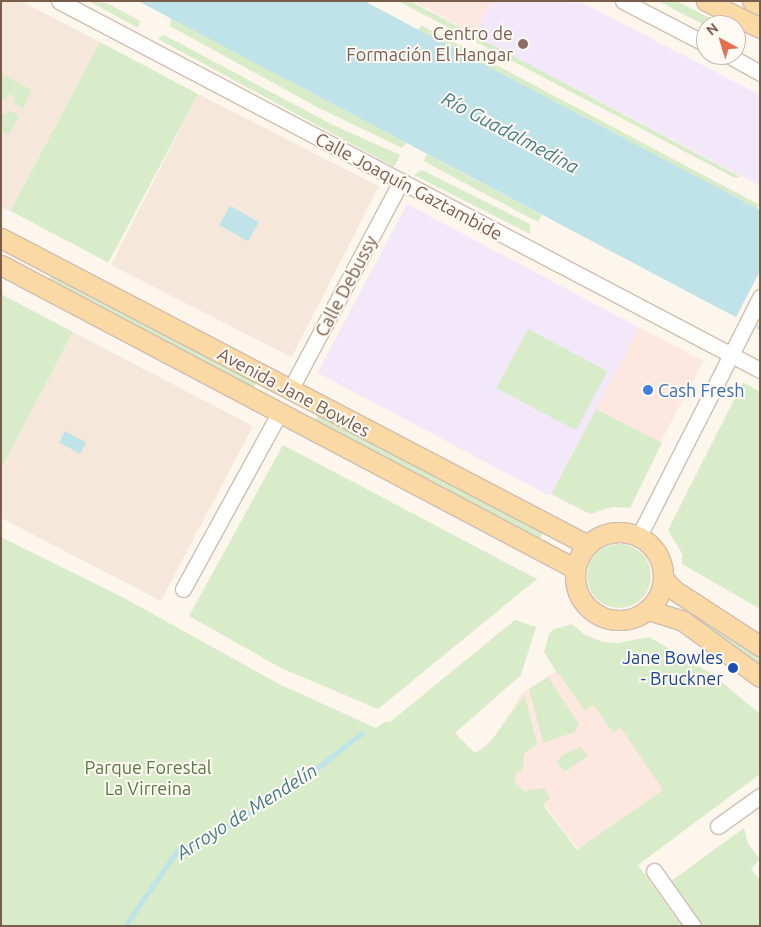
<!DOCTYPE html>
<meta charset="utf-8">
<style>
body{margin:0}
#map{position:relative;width:761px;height:927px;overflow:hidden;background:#fdf6ec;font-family:Ubuntu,sans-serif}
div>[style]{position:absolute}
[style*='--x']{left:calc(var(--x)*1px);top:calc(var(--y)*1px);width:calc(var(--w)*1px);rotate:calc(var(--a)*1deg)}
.residential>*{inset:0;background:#f5e8da;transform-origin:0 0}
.commercial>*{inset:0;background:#fde8e0;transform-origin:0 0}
.education>*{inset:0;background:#f3e8fa;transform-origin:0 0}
.green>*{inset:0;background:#d8ecc9;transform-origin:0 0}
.round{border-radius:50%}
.water>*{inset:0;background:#bfe3e8;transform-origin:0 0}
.pier>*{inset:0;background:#fdf6ec}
.stream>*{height:4.5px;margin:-2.25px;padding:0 2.25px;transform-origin:2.25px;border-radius:2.25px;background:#bfe3e8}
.roads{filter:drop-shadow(1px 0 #d1beb0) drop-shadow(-1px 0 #d1beb0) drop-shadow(0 1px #d1beb0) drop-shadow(0 -1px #d1beb0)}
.minor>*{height:15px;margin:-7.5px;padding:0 7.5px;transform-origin:7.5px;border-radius:7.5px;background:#fff}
.major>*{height:19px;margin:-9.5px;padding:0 9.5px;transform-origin:9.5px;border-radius:9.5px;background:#fbd9a5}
.major>.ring{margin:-9.5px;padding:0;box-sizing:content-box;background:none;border:19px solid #fbd9a5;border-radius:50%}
.dots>*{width:14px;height:14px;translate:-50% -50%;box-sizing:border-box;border:2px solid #fffaf3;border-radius:50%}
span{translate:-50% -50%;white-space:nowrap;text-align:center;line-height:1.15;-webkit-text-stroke:4px #fffaf3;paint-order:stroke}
.education-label{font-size:18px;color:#785e54}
.right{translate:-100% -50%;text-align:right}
.street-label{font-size:18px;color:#7a5c4d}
.shop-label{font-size:18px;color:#366cbe}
.left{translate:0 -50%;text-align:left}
.transit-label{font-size:18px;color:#164399}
.park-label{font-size:18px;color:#537a41}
.water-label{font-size:19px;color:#437c86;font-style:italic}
.frame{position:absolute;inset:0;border:2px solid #7a5c4d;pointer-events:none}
.north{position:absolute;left:696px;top:15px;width:50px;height:50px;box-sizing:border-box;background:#fffaf3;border:1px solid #cabbb1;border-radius:50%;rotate:321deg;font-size:14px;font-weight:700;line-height:20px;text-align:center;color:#7a5c4d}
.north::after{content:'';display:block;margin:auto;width:18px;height:22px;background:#e76f51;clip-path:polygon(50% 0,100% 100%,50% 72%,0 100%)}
</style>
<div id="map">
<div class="residential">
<i style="clip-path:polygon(1px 1px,21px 1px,100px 42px,10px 211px,1px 207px)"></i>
<i style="left:198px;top:94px;width:203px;height:192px;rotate:27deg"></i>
<i style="clip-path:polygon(73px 332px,253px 426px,199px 529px,193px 535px,195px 536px,161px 601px,1px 518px,1px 469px)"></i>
</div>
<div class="commercial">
<i style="clip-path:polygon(414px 1px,492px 1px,474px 35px)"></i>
<i style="left:639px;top:327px;width:73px;height:93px;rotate:28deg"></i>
<i style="clip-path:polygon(556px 671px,585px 711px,594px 704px,612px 732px,620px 727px,664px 791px,578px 850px,548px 809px,475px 753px,494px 738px,522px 693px)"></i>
</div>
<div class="education">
<i style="clip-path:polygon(492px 1px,571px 1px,576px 4px,579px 1px,760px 95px,760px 186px,474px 35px)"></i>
<i style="left:407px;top:204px;width:263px;height:191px;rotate:28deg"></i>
</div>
<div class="green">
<i style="clip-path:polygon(89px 1px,107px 3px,140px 21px,138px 28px)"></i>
<i style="clip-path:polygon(398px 1px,410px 1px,741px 177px,735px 178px)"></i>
<i style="clip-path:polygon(658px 1px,677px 1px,723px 25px,706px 26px)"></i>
<i style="clip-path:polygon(171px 18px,407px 143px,402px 148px,317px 107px,170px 26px)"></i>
<i style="left:421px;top:25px;width:383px;height:6px;rotate:28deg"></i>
<i style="clip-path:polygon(164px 35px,331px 124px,400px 155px,394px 167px,158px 39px)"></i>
<i style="left:100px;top:42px;width:111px;height:191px;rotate:28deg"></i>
<i style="clip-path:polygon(1px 74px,32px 90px,23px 108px,13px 103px,15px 97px,9px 94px,5px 100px,1px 98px)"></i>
<i style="clip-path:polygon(9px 110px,19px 116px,9px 135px,1px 131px,1px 112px,6px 115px)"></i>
<i style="left:427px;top:154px;width:130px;height:8px;rotate:28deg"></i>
<i style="clip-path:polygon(422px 170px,530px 224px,530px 234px,414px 175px)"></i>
<i style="left:52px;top:273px;width:232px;height:8px;rotate:28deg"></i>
<i style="clip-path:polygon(1px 294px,73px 332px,1px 469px)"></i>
<i style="left:528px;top:329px;width:90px;height:67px;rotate:28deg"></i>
<i style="clip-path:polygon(743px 382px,760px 392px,760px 609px,682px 564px,682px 554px,668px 530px)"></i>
<i style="clip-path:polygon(596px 409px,662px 443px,630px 508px,612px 507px,590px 514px,551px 494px)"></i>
<i style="left:319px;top:413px;width:254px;height:9px;rotate:28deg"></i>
<i style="clip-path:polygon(283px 445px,537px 579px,378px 709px,281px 668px,189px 616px)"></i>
<i style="clip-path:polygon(1px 537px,124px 598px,279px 684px,376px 728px,384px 722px,390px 722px,515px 620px,536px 627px,521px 675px,455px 733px,475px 753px,487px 746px,525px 695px,537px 744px,524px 753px,523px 770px,516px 772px,514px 781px,524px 791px,544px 788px,550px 798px,543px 805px,577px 850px,663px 790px,620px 727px,613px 733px,594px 705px,585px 711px,556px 671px,544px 652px,549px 634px,554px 629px,572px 624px,585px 635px,603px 642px,618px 643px,649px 637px,712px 674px,760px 714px,760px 774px,638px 865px,682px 926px,1px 926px)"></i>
<i class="round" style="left:587px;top:544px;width:64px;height:64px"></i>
<i style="clip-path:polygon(695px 613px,752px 649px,760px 656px,760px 666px,731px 643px,691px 620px)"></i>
<i style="clip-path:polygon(548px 677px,579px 724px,575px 732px,543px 743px,529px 689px)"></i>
<i style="clip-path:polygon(581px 747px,588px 756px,565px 772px,557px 762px,562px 755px)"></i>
<i style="clip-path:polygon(744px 828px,748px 844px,760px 859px,751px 869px,760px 880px,760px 926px,701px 926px,670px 882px)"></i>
</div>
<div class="water">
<i style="clip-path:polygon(138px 1px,364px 1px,760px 210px,760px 330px)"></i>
<i style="left:230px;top:206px;width:33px;height:22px;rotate:29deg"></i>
<i style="left:65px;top:431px;width:24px;height:13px;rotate:28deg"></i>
</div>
<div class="pier">
<i style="clip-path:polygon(760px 271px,760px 321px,755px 330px,735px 319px)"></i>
</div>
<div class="stream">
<i style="--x:125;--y:926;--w:91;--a:-55.3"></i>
<i style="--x:177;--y:851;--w:61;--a:-26.1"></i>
<i style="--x:232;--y:824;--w:78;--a:-31.8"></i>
<i style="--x:298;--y:783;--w:81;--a:-38"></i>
</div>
<div class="roads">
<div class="minor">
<i style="--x:59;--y:1;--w:792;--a:27.76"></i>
<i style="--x:623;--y:1;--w:93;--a:27.4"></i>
<i style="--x:728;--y:55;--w:37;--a:29"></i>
<i style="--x:290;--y:390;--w:237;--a:-62"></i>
<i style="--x:639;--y:536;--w:268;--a:-63.1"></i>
<i style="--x:183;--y:589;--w:202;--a:-61.3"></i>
<i style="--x:718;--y:826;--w:52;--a:-35.5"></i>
<i style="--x:654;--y:871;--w:67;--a:54.7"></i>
</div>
<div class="major">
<i style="--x:706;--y:1;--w:60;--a:26.6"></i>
<i style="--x:752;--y:1;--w:9;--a:27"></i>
<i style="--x:1;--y:238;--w:662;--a:27.61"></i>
<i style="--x:1;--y:265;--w:650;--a:27.87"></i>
<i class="ring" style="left:575px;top:532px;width:69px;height:69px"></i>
<i style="--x:664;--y:579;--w:15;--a:48"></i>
<i style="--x:674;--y:590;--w:103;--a:33.1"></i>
<i style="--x:648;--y:610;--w:37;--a:17"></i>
<i style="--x:683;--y:621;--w:95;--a:36"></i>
</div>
</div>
<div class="dots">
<i style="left:523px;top:44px;background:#8d6e63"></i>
<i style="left:648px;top:390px;background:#3f7fe0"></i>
<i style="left:733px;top:668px;background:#1a4fb4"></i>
</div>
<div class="education-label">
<span class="right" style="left:513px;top:44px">Centro de<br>Formación El Hangar</span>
</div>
<div class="street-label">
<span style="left:409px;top:186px;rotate:28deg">Calle Joaquín Gaztambide</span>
<span style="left:346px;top:286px;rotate:-62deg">Calle Debussy</span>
<span style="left:294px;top:392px;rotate:28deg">Avenida Jane Bowles</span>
</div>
<div class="shop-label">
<span class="left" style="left:658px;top:390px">Cash Fresh</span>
</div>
<div class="transit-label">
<span class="right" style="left:723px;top:668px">Jane Bowles<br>- Bruckner</span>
</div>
<div class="park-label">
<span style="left:148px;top:778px">Parque Forestal<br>La Virreina</span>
</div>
<div class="water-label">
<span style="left:510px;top:133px;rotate:28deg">Río Guadalmedina</span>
<span style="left:247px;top:812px;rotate:-32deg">Arroyo de Mendelín</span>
</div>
<div class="frame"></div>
<div class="north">N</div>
</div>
